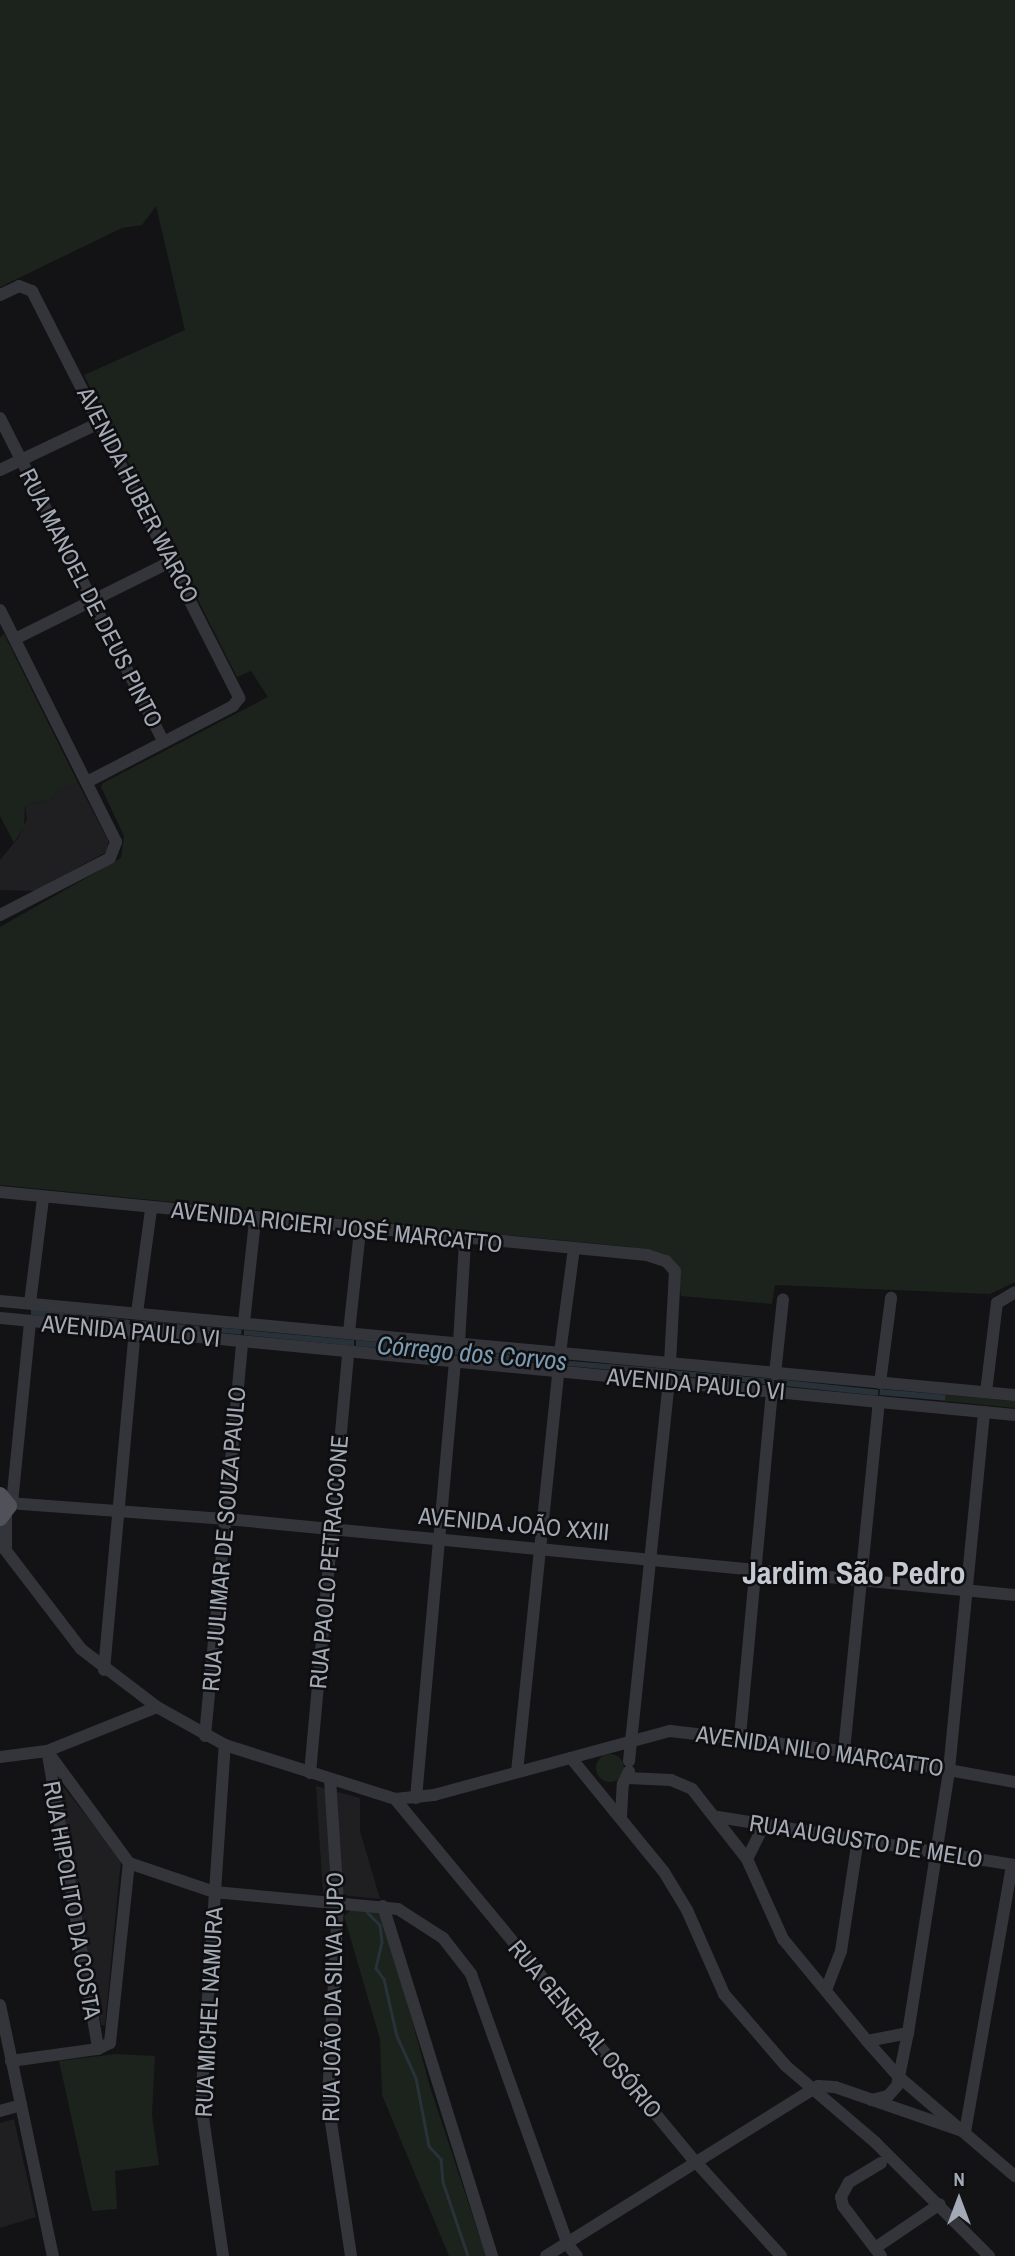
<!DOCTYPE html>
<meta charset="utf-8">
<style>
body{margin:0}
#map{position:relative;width:1015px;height:2256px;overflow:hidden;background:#131315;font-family:"Archivo Narrow",sans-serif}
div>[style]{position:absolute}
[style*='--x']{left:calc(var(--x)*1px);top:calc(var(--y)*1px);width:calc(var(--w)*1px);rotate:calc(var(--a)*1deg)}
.built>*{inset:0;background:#1f1f22}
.green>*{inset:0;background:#1b231c}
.round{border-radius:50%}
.water>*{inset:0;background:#293239;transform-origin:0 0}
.stream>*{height:2.5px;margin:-1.25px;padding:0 1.25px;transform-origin:1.25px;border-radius:1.25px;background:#293239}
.minor>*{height:12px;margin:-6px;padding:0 6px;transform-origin:6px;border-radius:6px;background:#34353a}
.major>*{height:16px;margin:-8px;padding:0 8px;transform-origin:8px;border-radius:8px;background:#505259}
span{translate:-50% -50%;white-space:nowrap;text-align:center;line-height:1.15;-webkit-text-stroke:5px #0e0e10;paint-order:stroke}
.street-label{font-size:24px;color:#a4aab5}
.water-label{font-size:26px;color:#7a9bb2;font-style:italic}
.district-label{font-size:32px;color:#c5c9d1;font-weight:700}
.north{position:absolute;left:924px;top:2165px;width:70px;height:70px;-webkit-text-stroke:5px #0e0e10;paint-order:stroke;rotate:0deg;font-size:19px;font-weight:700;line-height:28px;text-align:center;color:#a4aab5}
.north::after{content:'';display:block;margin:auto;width:24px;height:32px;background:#a4aab5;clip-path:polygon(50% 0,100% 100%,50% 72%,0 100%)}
</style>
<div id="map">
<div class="built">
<i style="clip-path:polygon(78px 783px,108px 840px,108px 851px,35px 891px,0 890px,0 860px,19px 837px,27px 819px,25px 805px,50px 800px,58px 791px)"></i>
<i style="clip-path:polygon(62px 1785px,121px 1860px,105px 2025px,101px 2025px,67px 1848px,58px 1787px)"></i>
<i style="clip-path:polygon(316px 1786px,360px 1798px,360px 1831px,380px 1899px,323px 1893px)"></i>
<i style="clip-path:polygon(14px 2119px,36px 2217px,0 2228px,0 2123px)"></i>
</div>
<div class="green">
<i style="clip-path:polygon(0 0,1015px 0,1015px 1282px,990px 1294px,775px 1285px,772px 1304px,681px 1296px,677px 1265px,630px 1247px,0 1185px,0 927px,121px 858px,124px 836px,101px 787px,103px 783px,268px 697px,251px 671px,237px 677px,84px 375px,185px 330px,156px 206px,142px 225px,122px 228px,0 287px)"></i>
<i style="clip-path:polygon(4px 634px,78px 783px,58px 791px,50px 800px,25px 805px,24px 827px,14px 843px,0 816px,0 637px)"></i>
<i style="clip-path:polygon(946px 1395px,1015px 1401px,1015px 1408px,945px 1401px)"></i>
<i class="round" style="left:596px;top:1754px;width:28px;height:28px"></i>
<i style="clip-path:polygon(354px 1907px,378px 1911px,388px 1932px,430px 2087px,486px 2256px,449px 2256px,382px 2095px,380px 2039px,344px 1916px)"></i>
<i style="clip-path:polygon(116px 2054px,155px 2056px,152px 2115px,159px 2165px,115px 2171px,117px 2209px,92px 2211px,59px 2061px)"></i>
</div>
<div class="water">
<i style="clip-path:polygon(31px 1309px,130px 1320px,129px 1325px,31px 1315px)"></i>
<i style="left:132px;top:1320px;width:110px;height:5px;rotate:5deg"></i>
<i style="clip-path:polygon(244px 1330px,354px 1340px,354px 1346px,244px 1335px)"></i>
<i style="clip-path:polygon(356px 1340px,459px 1350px,459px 1355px,356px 1346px)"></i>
<i style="clip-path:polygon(460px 1350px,556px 1359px,555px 1364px,460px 1356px)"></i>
<i style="clip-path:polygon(558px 1360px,669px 1369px,669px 1375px,558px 1365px)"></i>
<i style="clip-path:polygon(671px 1370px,774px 1379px,774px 1385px,670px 1375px)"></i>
<i style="left:776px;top:1379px;width:103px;height:6px;rotate:6deg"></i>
<i style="left:880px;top:1389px;width:66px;height:6px;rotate:5deg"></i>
</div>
<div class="stream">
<i style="--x:367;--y:1912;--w:18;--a:45"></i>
<i style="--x:380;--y:1925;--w:17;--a:83"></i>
<i style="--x:382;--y:1942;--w:27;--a:103"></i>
<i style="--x:376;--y:1968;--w:14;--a:54"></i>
<i style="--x:384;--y:1979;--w:58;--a:77.2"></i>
<i style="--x:397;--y:2036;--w:46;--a:65.7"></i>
<i style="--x:416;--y:2078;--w:69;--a:79.2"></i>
<i style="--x:429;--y:2146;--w:18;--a:47"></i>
<i style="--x:441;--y:2159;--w:23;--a:85"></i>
<i style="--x:443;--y:2182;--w:78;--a:71.3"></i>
</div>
<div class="minor">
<i style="--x:0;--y:295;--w:21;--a:-25"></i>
<i style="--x:19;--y:286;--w:14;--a:21"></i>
<i style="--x:32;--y:291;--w:457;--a:63"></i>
<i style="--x:239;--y:698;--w:10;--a:127"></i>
<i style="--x:233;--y:706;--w:165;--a:152.5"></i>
<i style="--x:0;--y:418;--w:362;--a:63.2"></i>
<i style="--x:0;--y:470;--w:112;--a:-25.4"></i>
<i style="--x:0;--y:610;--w:259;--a:63.4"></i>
<i style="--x:116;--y:842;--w:17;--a:111"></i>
<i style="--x:110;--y:858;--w:124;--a:152.6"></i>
<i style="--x:15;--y:639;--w:175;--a:-26.4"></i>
<i style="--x:0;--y:1192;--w:650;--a:5.56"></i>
<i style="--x:647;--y:1255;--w:20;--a:18"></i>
<i style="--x:666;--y:1261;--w:13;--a:48"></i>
<i style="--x:675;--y:1271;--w:92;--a:93.1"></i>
<i style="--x:0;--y:1301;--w:1019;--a:5.29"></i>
<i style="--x:30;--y:1303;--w:106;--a:-82.9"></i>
<i style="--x:137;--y:1313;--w:105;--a:-82.3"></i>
<i style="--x:0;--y:1318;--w:1020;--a:5.46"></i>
<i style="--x:244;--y:1322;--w:103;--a:-83.8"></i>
<i style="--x:349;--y:1332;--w:103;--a:-83.8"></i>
<i style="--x:459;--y:1343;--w:102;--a:-86.6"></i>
<i style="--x:560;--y:1353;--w:106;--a:-82.4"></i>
<i style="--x:775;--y:1374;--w:75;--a:-83.9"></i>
<i style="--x:880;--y:1383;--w:86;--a:-82.6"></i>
<i style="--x:986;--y:1392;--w:90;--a:-83"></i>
<i style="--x:997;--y:1303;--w:21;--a:-31"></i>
<i style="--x:8;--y:1503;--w:220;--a:4.2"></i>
<i style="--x:227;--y:1519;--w:792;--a:5.51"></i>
<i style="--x:12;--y:1503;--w:182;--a:-84.3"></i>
<i style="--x:6;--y:1514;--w:36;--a:90"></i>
<i style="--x:0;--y:1543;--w:133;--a:52.6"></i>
<i style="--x:81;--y:1649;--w:96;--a:37.3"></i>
<i style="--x:157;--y:1707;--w:78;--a:29.2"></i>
<i style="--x:225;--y:1745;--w:178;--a:17.6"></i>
<i style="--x:395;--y:1799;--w:39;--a:-6"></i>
<i style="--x:434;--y:1795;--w:245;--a:-15.2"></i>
<i style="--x:670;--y:1731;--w:175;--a:6.6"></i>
<i style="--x:844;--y:1751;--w:174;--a:10.3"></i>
<i style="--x:104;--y:1670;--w:340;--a:-84.8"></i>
<i style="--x:205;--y:1736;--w:396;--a:-84.6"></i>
<i style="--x:740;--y:1736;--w:346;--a:-84.7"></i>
<i style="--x:47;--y:1751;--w:139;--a:53.8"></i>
<i style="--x:129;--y:1863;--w:90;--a:18.8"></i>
<i style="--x:214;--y:1892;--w:185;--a:5.3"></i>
<i style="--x:398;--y:1909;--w:54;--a:32.8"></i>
<i style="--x:443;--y:1938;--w:46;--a:52.1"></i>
<i style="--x:471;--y:1974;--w:288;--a:70.3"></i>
<i style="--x:568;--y:2245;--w:14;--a:51"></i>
<i style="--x:844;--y:1751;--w:351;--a:-84.3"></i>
<i style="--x:48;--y:1755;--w:298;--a:80.3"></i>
<i style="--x:0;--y:1757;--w:47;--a:-7.3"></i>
<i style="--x:47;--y:1751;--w:118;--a:-21.8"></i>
<i style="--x:571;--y:1758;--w:147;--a:50.8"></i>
<i style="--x:664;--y:1872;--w:44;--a:58.8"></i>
<i style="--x:687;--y:1910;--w:92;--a:66.2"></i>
<i style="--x:724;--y:1994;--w:95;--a:49.3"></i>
<i style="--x:786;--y:2066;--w:118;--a:40.5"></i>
<i style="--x:876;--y:2143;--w:160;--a:45"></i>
<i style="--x:629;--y:1761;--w:382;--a:-84"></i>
<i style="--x:517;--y:1772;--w:402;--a:-84.1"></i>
<i style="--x:310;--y:1773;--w:423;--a:-84.8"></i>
<i style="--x:628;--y:1778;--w:43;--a:2.7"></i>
<i style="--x:671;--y:1780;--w:23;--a:23"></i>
<i style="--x:692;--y:1789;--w:89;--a:51.8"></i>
<i style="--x:747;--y:1859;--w:88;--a:65.8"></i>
<i style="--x:783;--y:1939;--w:132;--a:50.5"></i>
<i style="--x:867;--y:2041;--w:48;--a:48.4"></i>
<i style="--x:899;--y:2077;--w:153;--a:40.5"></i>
<i style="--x:330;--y:1779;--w:123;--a:86.3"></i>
<i style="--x:338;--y:1902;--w:200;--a:92.9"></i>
<i style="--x:328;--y:2102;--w:156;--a:81.5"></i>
<i style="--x:416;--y:1798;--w:438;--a:-84.9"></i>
<i style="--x:395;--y:1799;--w:470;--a:50.4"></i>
<i style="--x:695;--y:2161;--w:128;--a:47.8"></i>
<i style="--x:621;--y:1817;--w:33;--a:-87"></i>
<i style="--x:623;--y:1784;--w:14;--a:-65"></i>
<i style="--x:718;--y:1817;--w:301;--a:9.2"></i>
<i style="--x:747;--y:1859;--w:40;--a:-63.4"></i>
<i style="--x:383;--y:1906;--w:367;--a:72.7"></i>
<i style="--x:826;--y:1990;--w:42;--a:-69"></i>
<i style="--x:841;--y:1951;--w:114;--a:-81.4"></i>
<i style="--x:0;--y:2005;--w:257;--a:78.1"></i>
<i style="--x:867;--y:2041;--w:42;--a:-11"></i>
<i style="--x:11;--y:2061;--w:88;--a:-7.9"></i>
<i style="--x:98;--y:2049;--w:13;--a:-27"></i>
<i style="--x:110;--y:2043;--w:181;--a:-84"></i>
<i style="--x:871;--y:2100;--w:17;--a:-13"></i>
<i style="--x:888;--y:2096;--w:13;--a:-48"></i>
<i style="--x:897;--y:2086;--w:54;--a:-78.3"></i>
<i style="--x:908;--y:2033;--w:266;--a:-81.1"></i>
<i style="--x:949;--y:1770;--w:360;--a:-84.4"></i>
<i style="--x:0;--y:2111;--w:22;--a:-16"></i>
<i style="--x:881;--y:2163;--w:37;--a:149"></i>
<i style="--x:849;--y:2182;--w:17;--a:118"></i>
<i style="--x:841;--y:2197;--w:9;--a:77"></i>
<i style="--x:843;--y:2206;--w:63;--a:52.8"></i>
<i style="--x:875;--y:2248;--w:78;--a:-34.1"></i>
<i style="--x:223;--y:2256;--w:155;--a:-98.2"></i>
<i style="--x:201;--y:2103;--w:359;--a:-86.2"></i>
<i style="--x:546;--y:2256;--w:321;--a:-32"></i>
<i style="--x:818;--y:2086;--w:17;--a:3"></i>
<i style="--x:835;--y:2087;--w:138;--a:19.1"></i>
<i style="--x:965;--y:2132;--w:271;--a:-80"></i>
</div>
<div class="major">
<i style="--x:0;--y:1495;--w:14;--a:51"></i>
<i style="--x:9;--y:1506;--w:15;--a:127"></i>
</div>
<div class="street-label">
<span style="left:138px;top:495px;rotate:63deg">AVENIDA HUBER WARCO</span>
<span style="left:91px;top:598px;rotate:63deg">RUA MANOEL DE DEUS PINTO</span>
<span style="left:337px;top:1227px;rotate:6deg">AVENIDA RICIERI JOSÉ MARCATTO</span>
<span style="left:131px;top:1331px;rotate:5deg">AVENIDA PAULO VI</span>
<span style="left:696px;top:1384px;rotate:5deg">AVENIDA PAULO VI</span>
<span style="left:514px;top:1524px;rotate:5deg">AVENIDA JOÃO XXIII</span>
<span style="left:224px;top:1539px;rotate:-85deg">RUA JULIMAR DE SOUZA PAULO</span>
<span style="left:329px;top:1562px;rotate:-85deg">RUA PAOLO PETRACCONE</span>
<span style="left:820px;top:1751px;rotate:8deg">AVENIDA NILO MARCATTO</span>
<span style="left:866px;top:1841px;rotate:9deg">RUA AUGUSTO DE MELO</span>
<span style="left:72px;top:1900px;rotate:80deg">RUA HIPOLITO DA COSTA</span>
<span style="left:333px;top:1997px;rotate:-89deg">RUA JOÃO DA SILVA PUPO</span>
<span style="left:209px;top:2012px;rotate:-87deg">RUA MICHEL NAMURA</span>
<span style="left:585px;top:2029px;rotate:50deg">RUA GENERAL OSÓRIO</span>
</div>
<div class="water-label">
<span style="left:472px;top:1353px;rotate:5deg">Córrego dos Corvos</span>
</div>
<div class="district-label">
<span style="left:854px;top:1573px">Jardim São Pedro</span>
</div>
<div class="north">N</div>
</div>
